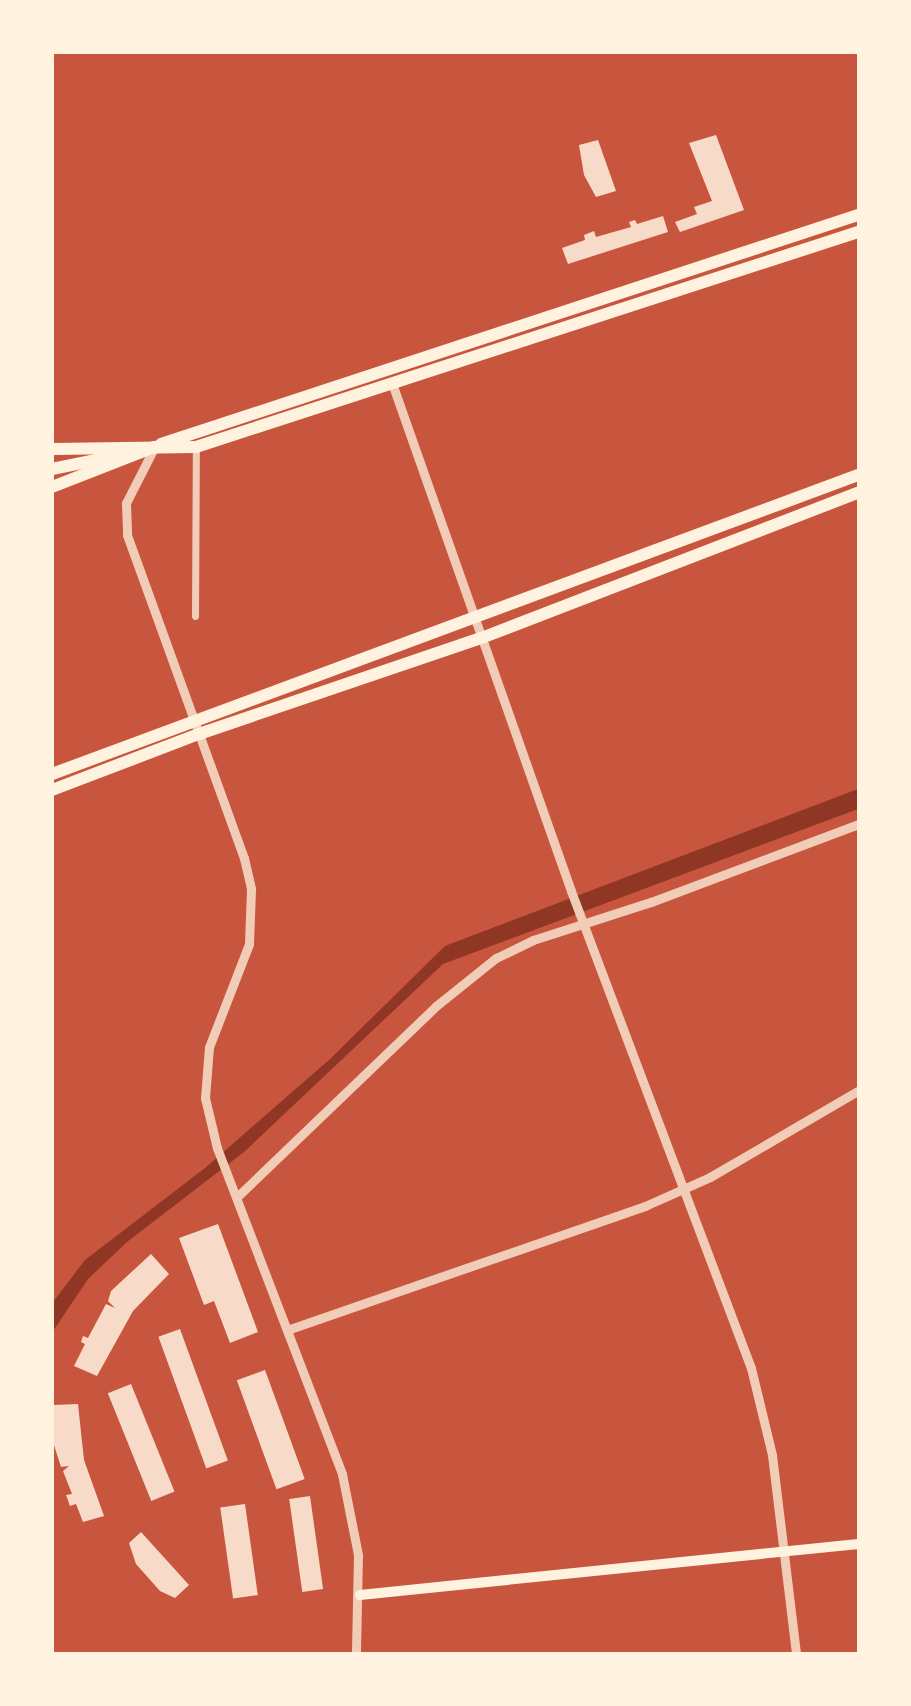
<!DOCTYPE html>
<style>
body{margin:0}
#map{position:relative;width:911px;height:1706px;overflow:hidden;background:#c8553d;font-family:"Nunito Sans",sans-serif}
div>[style]{position:absolute}
[style*='--x']{left:calc(var(--x)*1px);top:calc(var(--y)*1px);width:calc(var(--w)*1px);rotate:calc(var(--a)*1deg)}
.water>*{inset:0;background:#8f3625}
.building>*{inset:0;background:#f7dbc8;transform-origin:0 0}
.minor>*{height:7px;margin:-3.5px;padding:0 3.5px;transform-origin:3.5px;border-radius:3.5px;background:#f1ccb7}
.tertiary>*{height:9px;margin:-4.5px;padding:0 4.5px;transform-origin:4.5px;border-radius:4.5px;background:#f1ccb7}
.secondary>*{height:10px;margin:-5px;padding:0 5px;transform-origin:5px;border-radius:5px;background:#fff3e0}
.primary>*{height:12px;margin:-6px;padding:0 6px;transform-origin:6px;border-radius:6px;background:#fff3e0}
.trunk>*{height:12px;margin:-6px;padding:0 6px;transform-origin:6px;border-radius:6px;background:#fff3e0}
span{translate:-50% -50%;white-space:nowrap;text-align:center;line-height:1.15;-webkit-text-stroke:5px #fff3e0;paint-order:stroke}
.frame{position:absolute;inset:0;border:54px solid #fff3e0;pointer-events:none}
</style>
<div id="map">
<div class="water">
<i style="clip-path:polygon(858px 789px,858px 809px,443px 964px,244px 1152px,127px 1242px,88px 1279px,53px 1331px,53px 1302px,85px 1260px,205px 1168px,329px 1060px,445px 946px)"></i>
</div>
<div class="building">
<i style="clip-path:polygon(716px 135px,744px 210px,680px 232px,675px 222px,697px 214px,694px 207px,712px 201px,689px 143px)"></i>
<i style="clip-path:polygon(598px 140px,616px 191px,596px 197px,584px 175px,579px 145px)"></i>
<i style="clip-path:polygon(663px 216px,668px 232px,568px 264px,562px 248px,585px 240px,584px 235px,594px 231px,596px 237px,631px 227px,629px 222px,635px 220px,637px 224px)"></i>
<i style="clip-path:polygon(218px 1224px,258px 1332px,230px 1343px,214px 1301px,204px 1305px,179px 1238px)"></i>
<i style="clip-path:polygon(151px 1254px,169px 1274px,133px 1311px,97px 1376px,74px 1366px,85px 1344px,81px 1342px,83px 1336px,88px 1338px,106px 1304px,115px 1308px,108px 1301px,111px 1291px)"></i>
<i style="left:180px;top:1329px;width:140px;height:23px;rotate:70deg"></i>
<i style="left:265px;top:1370px;width:116px;height:30px;rotate:70deg"></i>
<i style="left:131px;top:1384px;width:116px;height:25px;rotate:68deg"></i>
<i style="clip-path:polygon(78px 1404px,84px 1460px,104px 1516px,83px 1522px,76px 1504px,70px 1506px,66px 1495px,72px 1494px,63px 1471px,69px 1466px,61px 1467px,52px 1439px,53px 1405px)"></i>
<i style="left:310px;top:1496px;width:94px;height:21px;rotate:82deg"></i>
<i style="left:245px;top:1504px;width:92px;height:25px;rotate:82deg"></i>
<i style="clip-path:polygon(141px 1532px,189px 1585px,175px 1598px,160px 1591px,136px 1564px,129px 1543px)"></i>
</div>
<div class="minor">
<i style="--x:195;--y:616;--w:171;--a:-89.7"></i>
</div>
<div class="tertiary">
<i style="--x:393;--y:386;--w:535;--a:70.58"></i>
<i style="--x:571;--y:891;--w:510;--a:69.33"></i>
<i style="--x:751;--y:1368;--w:89;--a:76.4"></i>
<i style="--x:772;--y:1455;--w:200;--a:83.1"></i>
<i style="--x:154;--y:448;--w:62;--a:117"></i>
<i style="--x:126;--y:503;--w:32;--a:88"></i>
<i style="--x:127;--y:535;--w:344;--a:70.1"></i>
<i style="--x:244;--y:858;--w:32;--a:77"></i>
<i style="--x:251;--y:889;--w:55;--a:92.1"></i>
<i style="--x:249;--y:944;--w:110;--a:111.2"></i>
<i style="--x:209;--y:1047;--w:51;--a:94.5"></i>
<i style="--x:205;--y:1098;--w:51;--a:76.5"></i>
<i style="--x:217;--y:1148;--w:349;--a:69"></i>
<i style="--x:342;--y:1474;--w:83;--a:78.8"></i>
<i style="--x:358;--y:1555;--w:99;--a:91.2"></i>
<i style="--x:239;--y:1195;--w:273;--a:-43.8"></i>
<i style="--x:436;--y:1006;--w:77;--a:-38.7"></i>
<i style="--x:496;--y:958;--w:41;--a:-25.9"></i>
<i style="--x:533;--y:940;--w:124;--a:-17.9"></i>
<i style="--x:651;--y:902;--w:221;--a:-20.6"></i>
<i style="--x:287;--y:1330;--w:379;--a:-19.1"></i>
<i style="--x:645;--y:1206;--w:71;--a:-24"></i>
<i style="--x:710;--y:1177;--w:171;--a:-30.2"></i>
</div>
<div class="secondary">
<i style="--x:360;--y:1595;--w:501;--a:-5.85"></i>
</div>
<div class="primary">
<i style="--x:161;--y:444;--w:734;--a:-18.19"></i>
<i style="--x:52;--y:449;--w:144;--a:-0.8"></i>
<i style="--x:196;--y:447;--w:696;--a:-17.99"></i>
<i style="--x:52;--y:774;--w:860;--a:-20.35"></i>
<i style="--x:52;--y:790;--w:157;--a:-20.9"></i>
<i style="--x:199;--y:734;--w:301;--a:-18.8"></i>
<i style="--x:484;--y:637;--w:401;--a:-21.1"></i>
</div>
<div class="trunk">
<i style="--x:52;--y:469;--w:69;--a:-11.6"></i>
<i style="--x:52;--y:487;--w:110;--a:-21.4"></i>
</div>
<div class="frame"></div>
</div>
